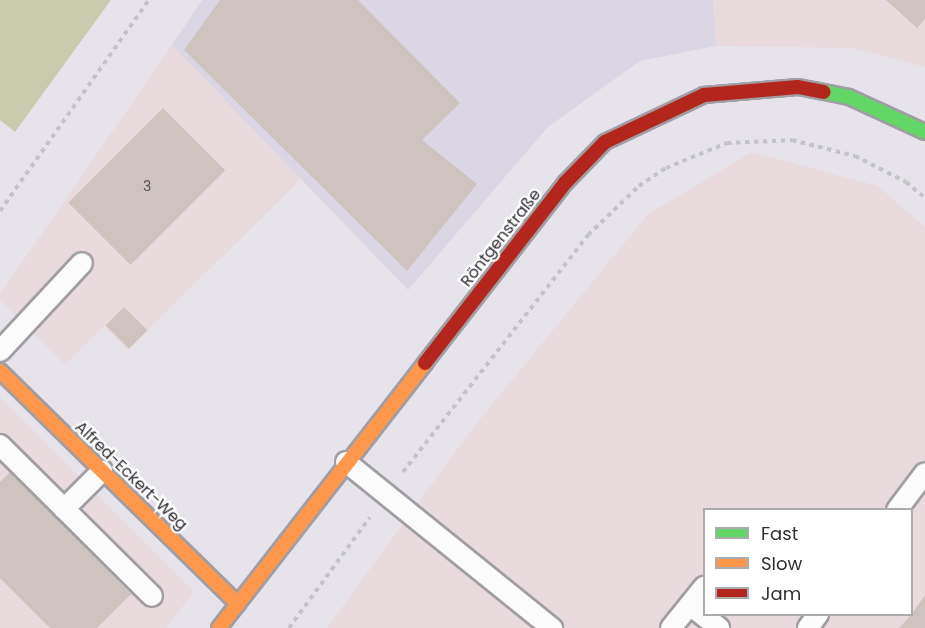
<!DOCTYPE html>
<meta charset="utf-8">
<style>
body{margin:0}
#map{position:relative;width:925px;height:628px;overflow:hidden;background:#e6e4ea;font-family:Poppins,sans-serif}
div>[style]{position:absolute}
[style*='--x']{left:calc(var(--x)*1px);top:calc(var(--y)*1px);width:calc(var(--w)*1px);rotate:calc(var(--a)*1deg)}
.commercial>*{inset:0;background:#e9dade}
.built>*{inset:0;background:#dbd6e4}
.forest>*{inset:0;background:#c8cbad}
.building>*{inset:0;background:#cfc3bf;transform-origin:0 0}
.path>*{height:4px;margin-top:-2px;transform-origin:0;background:repeating-linear-gradient(90deg,#c4c3c6 0 4.5px,transparent 0 9px)}
.roads{filter:drop-shadow(2px 0 #a09ea3) drop-shadow(-2px 0 #a09ea3) drop-shadow(0 2px #a09ea3) drop-shadow(0 -2px #a09ea3)}
.lane>*{height:20px;margin:-10px;padding:0 10px;transform-origin:10px;border-radius:10px;background:#fbfbfc}
.fast>*{height:14px;margin:-7px;padding:0 7px;transform-origin:7px;border-radius:7px;background:#63d668}
.slow>*{height:14px;margin:-7px;padding:0 7px;transform-origin:7px;border-radius:7px;background:#ff974d}
.jam>*{height:14px;margin:-7px;padding:0 7px;transform-origin:7px;border-radius:7px;background:#b3261e}
span{translate:-50% -50%;white-space:nowrap;text-align:center;line-height:1.15;-webkit-text-stroke:4.5px #fff;paint-order:stroke}
.number-label{font-size:14px;color:#585356}
.number-label span{-webkit-text-stroke-width:0}
.street-label{font-size:16px;color:#302e33}
.legend{position:absolute;left:703px;top:508px;width:210px;height:108px;box-sizing:border-box;background:#fff;border:2px solid #acabad;margin:0;padding:8px 10px;list-style:none;font-size:18px;color:#302e33}
.legend li{display:flex;align-items:center;gap:12px;height:30px}
.legend b{width:30px;border:2px solid #acabad}
</style>
<div id="map">
<div class="commercial">
<i style="clip-path:polygon(713px 0,925px 0,925px 67px,852px 48px,716px 46px)"></i>
<i style="clip-path:polygon(172px 45px,301px 179px,128px 350px,104px 326px,65px 365px,0 300px,0 294px)"></i>
<i style="clip-path:polygon(evenodd,752px 152px,878px 186px,925px 227px,925px 628px,327px 628px,472px 429px,648px 214px,752px 152px,704px 510px,912px 510px,912px 614px,704px 614px,704px 510px)"></i>
<i style="clip-path:polygon(0 397px,194px 592px,166px 628px,0 628px)"></i>
</div>
<div class="built">
<i style="clip-path:polygon(202px 0,713px 0,716px 46px,640px 61px,548px 127px,408px 290px,172px 45px)"></i>
</div>
<div class="forest">
<i style="clip-path:polygon(0 0,111px 0,15px 132px,0 120px)"></i>
</div>
<div class="building">
<i style="clip-path:polygon(220px 0,358px 0,460px 103px,422px 140px,477px 184px,407px 271px,184px 50px)"></i>
<i style="clip-path:polygon(886px 0,925px 0,925px 19px,917px 28px)"></i>
<i style="left:163px;top:108px;width:88px;height:134px;rotate:45deg"></i>
<i style="left:124px;top:307px;width:33px;height:26px;rotate:45deg"></i>
<i style="clip-path:polygon(11px 471px,131px 594px,97px 628px,50px 628px,0 578px,0 482px)"></i>
<i style="clip-path:polygon(925px 595px,925px 628px,899px 628px,912px 614px)"></i>
</div>
<div class="path">
<i style="--x:0;--y:211;--w:258;--a:-54.8"></i>
<i style="--x:403;--y:472;--w:301;--a:-52"></i>
<i style="--x:588;--y:235;--w:71;--a:-43.9"></i>
<i style="--x:639;--y:186;--w:32;--a:-34"></i>
<i style="--x:666;--y:168;--w:66;--a:-22.3"></i>
<i style="--x:727;--y:143;--w:65;--a:-2.6"></i>
<i style="--x:792;--y:140;--w:65;--a:14.3"></i>
<i style="--x:855;--y:156;--w:57;--a:27"></i>
<i style="--x:906;--y:182;--w:25;--a:40"></i>
<i style="--x:289;--y:628;--w:137;--a:-53.9"></i>
</div>
<div class="roads">
<div class="lane">
<i style="--x:0;--y:351;--w:120;--a:-47"></i>
<i style="--x:0;--y:445;--w:214;--a:44.8"></i>
<i style="--x:346;--y:462;--w:265;--a:38.9"></i>
<i style="--x:64;--y:509;--w:54;--a:-45"></i>
<i style="--x:897;--y:510;--w:46;--a:-52.9"></i>
<i style="--x:690;--y:605;--w:37;--a:38"></i>
<i style="--x:671;--y:628;--w:53;--a:-51.2"></i>
<i style="--x:808;--y:628;--w:17;--a:-54"></i>
</div>
<div class="fast">
<i style="--x:824;--y:92;--w:25;--a:11"></i>
<i style="--x:849;--y:97;--w:84;--a:24.7"></i>
</div>
<div class="slow">
<i style="--x:0;--y:371;--w:333;--a:44.4"></i>
<i style="--x:219;--y:628;--w:336;--a:-52.1"></i>
</div>
<div class="jam">
<i style="--x:425;--y:363;--w:228;--a:-52.1"></i>
<i style="--x:565;--y:183;--w:57;--a:-45.7"></i>
<i style="--x:605;--y:142;--w:110;--a:-25.4"></i>
<i style="--x:704;--y:95;--w:94;--a:-4.9"></i>
<i style="--x:798;--y:87;--w:26;--a:11"></i>
</div>
</div>
<div class="number-label">
<span style="left:147px;top:186px">3</span>
</div>
<div class="street-label">
<span style="left:501px;top:238px;rotate:-52deg">Röntgenstraße</span>
<span style="left:131px;top:476px;rotate:44deg">Alfred-Eckert-Weg</span>
</div>
<ul class="legend">
<li><b style="height:8px;background:#63d668"></b>Fast</li>
<li><b style="height:8px;background:#ff974d"></b>Slow</li>
<li><b style="height:8px;background:#b3261e"></b>Jam</li>
</ul>
</div>
